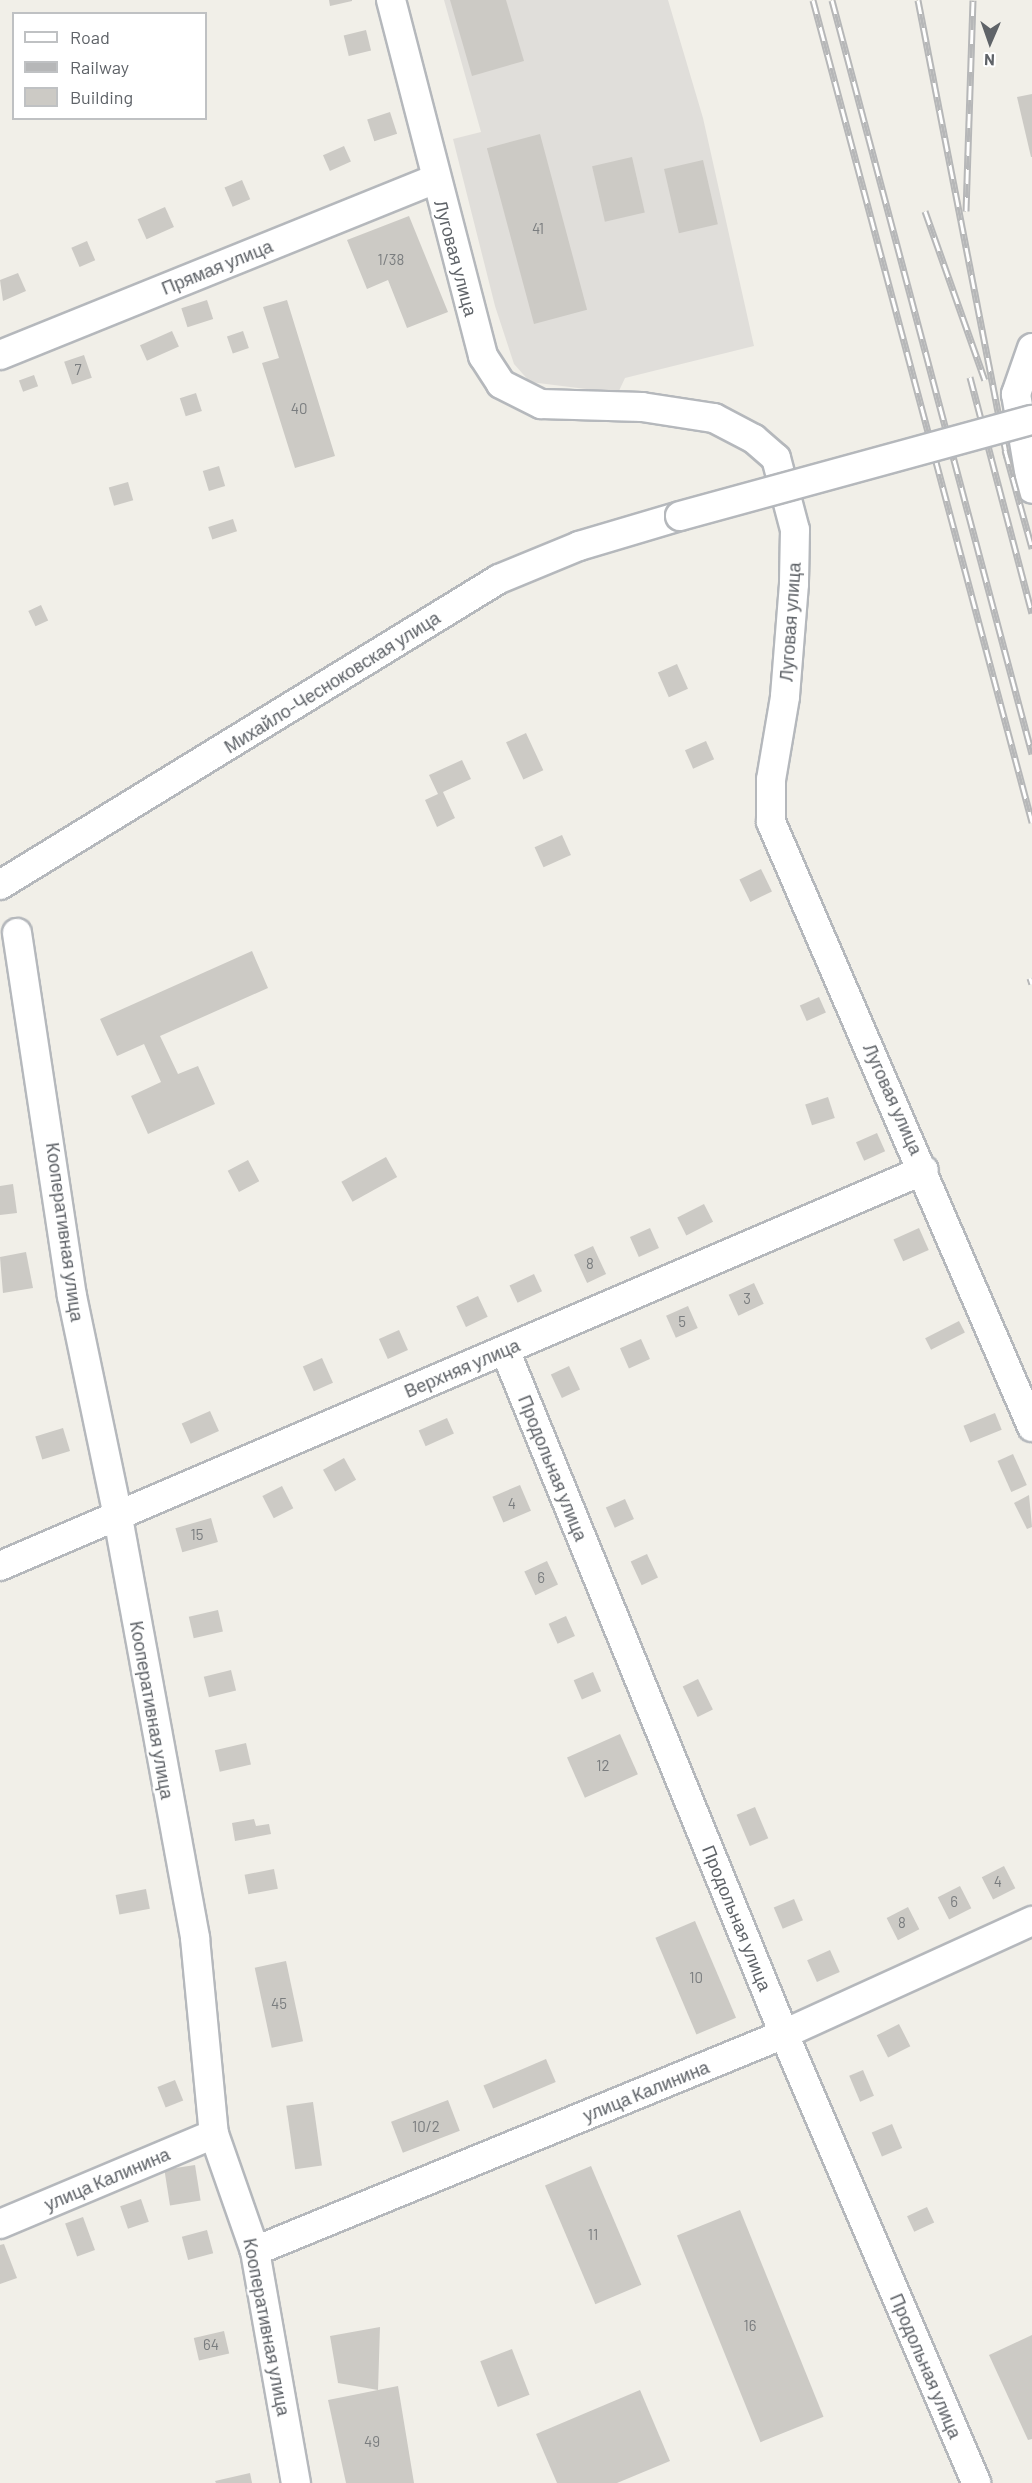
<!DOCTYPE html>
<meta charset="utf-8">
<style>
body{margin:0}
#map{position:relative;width:1032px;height:2483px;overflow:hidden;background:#f1efe8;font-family:Barlow,sans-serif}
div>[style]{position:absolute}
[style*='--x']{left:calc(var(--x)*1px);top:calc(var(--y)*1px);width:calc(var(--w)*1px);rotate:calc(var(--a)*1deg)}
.industrial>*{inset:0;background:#e0deda}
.building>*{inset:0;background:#cccac5;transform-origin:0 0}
.roads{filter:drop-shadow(2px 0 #b5b8bc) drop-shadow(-2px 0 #b5b8bc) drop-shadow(0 2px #b5b8bc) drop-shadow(0 -2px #b5b8bc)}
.minor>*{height:28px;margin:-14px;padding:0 14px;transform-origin:14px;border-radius:14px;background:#fff}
.rail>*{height:7px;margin-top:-3.5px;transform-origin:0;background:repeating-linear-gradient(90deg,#fff 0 14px,#b6b7b8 0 28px);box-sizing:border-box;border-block:2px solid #b6b7b8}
.bridges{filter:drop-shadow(2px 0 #b5b8bc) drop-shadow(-2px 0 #b5b8bc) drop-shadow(0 2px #b5b8bc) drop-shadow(0 -2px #b5b8bc)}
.minor-bridge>*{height:28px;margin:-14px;padding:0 14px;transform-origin:14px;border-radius:14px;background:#fff}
span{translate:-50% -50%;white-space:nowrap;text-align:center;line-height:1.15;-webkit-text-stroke:4.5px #fff;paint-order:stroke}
.number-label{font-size:15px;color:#7a7d7f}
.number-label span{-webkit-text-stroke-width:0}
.street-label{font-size:18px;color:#5f6368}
.legend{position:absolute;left:12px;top:12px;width:195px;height:108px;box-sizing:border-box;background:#fff;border:2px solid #bfc1c3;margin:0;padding:8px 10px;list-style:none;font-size:18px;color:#5f6368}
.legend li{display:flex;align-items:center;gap:12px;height:30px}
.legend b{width:30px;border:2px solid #bfc1c3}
.north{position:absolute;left:960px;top:12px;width:60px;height:60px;-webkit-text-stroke:4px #fff;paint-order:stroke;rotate:182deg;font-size:16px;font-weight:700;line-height:24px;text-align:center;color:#5f6368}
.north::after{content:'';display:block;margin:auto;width:21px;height:27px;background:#5f6368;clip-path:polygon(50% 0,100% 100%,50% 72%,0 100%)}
</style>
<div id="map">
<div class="industrial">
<i style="clip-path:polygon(444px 0,668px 0,703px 118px,754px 346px,625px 378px,618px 393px,530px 382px,514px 364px,495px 306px,453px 139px,481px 132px)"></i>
</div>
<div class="building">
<i style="clip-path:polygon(329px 0,352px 0,352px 1px,330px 6px)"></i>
<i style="clip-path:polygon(450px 0,506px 0,524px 61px,472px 76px)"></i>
<i style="left:366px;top:30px;width:21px;height:23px;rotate:76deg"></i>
<i style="clip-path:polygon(1032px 94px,1032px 157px,1031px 157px,1017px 97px)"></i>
<i style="left:390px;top:112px;width:23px;height:24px;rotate:72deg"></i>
<i style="left:540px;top:134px;width:182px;height:55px;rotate:75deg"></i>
<i style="left:344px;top:146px;width:17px;height:23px;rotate:66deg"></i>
<i style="left:632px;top:157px;width:57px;height:41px;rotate:77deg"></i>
<i style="left:703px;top:160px;width:66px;height:40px;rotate:77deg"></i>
<i style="left:242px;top:180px;width:21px;height:19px;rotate:67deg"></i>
<i style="left:165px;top:207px;width:22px;height:30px;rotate:66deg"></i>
<i style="clip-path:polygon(409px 216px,448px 312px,407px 328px,388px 280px,367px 289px,347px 240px)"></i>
<i style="left:87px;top:241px;width:21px;height:17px;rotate:67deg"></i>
<i style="clip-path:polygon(18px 273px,26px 291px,3px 301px,0 280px)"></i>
<i style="left:207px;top:300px;width:20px;height:27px;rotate:72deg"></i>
<i style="clip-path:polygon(287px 300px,335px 456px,295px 468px,262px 363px,279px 358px,263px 307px)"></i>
<i style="left:172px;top:331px;width:17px;height:35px;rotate:66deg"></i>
<i style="left:243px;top:331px;width:18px;height:17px;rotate:71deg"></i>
<i style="left:84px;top:355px;width:24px;height:21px;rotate:71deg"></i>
<i style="left:34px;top:375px;width:12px;height:16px;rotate:70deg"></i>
<i style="left:196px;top:393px;width:19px;height:17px;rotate:72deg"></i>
<i style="left:219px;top:466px;width:21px;height:17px;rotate:73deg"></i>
<i style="left:128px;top:482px;width:19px;height:20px;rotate:74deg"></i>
<i style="left:233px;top:519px;width:13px;height:26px;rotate:72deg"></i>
<i style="left:41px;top:605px;width:17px;height:14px;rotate:65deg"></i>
<i style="left:677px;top:664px;width:27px;height:21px;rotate:66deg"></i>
<i style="left:526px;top:733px;width:41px;height:22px;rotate:65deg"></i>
<i style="left:706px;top:741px;width:20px;height:23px;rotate:66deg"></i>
<i style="clip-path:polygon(462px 760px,471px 779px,443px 792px,455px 818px,437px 827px,425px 800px,438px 794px,429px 775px)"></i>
<i style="left:562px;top:835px;width:22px;height:30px;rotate:66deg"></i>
<i style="left:761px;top:869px;width:25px;height:24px;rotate:64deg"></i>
<i style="clip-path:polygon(252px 951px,268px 988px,160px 1036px,178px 1074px,198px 1066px,215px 1104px,148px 1134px,131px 1096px,161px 1082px,144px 1044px,117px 1056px,100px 1019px)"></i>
<i style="left:819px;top:997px;width:17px;height:21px;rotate:66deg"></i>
<i style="left:828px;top:1097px;width:22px;height:24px;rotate:72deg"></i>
<i style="left:877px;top:1133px;width:20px;height:23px;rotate:66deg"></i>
<i style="left:386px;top:1157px;width:23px;height:51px;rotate:61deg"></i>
<i style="left:248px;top:1160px;width:24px;height:23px;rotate:62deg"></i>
<i style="clip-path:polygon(13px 1184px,17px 1213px,0 1215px,0 1186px)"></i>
<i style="left:704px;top:1204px;width:20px;height:30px;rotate:63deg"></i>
<i style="left:650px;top:1228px;width:22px;height:22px;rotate:66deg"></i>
<i style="left:919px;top:1228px;width:24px;height:28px;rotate:66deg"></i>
<i style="left:593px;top:1246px;width:31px;height:21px;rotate:65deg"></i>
<i style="clip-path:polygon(26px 1252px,33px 1288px,3px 1293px,0 1257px)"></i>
<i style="left:534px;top:1274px;width:19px;height:27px;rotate:65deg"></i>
<i style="left:754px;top:1283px;width:23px;height:28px;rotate:65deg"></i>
<i style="left:478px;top:1296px;width:23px;height:24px;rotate:65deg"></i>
<i style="left:688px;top:1306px;width:24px;height:24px;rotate:66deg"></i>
<i style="left:959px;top:1321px;width:13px;height:38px;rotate:63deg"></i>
<i style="left:399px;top:1330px;width:22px;height:22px;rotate:66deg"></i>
<i style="left:641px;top:1339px;width:22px;height:23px;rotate:66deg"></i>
<i style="left:322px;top:1358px;width:27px;height:21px;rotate:66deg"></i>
<i style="left:569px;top:1366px;width:26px;height:20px;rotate:65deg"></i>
<i style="left:210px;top:1411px;width:22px;height:31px;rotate:66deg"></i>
<i style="left:995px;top:1413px;width:18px;height:34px;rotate:68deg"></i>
<i style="left:447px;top:1418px;width:17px;height:31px;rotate:66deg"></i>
<i style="left:63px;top:1428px;width:24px;height:29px;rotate:73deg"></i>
<i style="left:1013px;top:1454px;width:34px;height:17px;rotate:66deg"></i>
<i style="left:344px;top:1458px;width:25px;height:24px;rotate:61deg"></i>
<i style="left:520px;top:1485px;width:28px;height:30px;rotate:67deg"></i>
<i style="left:282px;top:1486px;width:25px;height:22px;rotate:63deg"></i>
<i style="clip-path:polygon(1029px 1495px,1032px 1527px,1027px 1529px,1014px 1503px)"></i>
<i style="left:625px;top:1499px;width:22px;height:21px;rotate:66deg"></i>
<i style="left:211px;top:1518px;width:25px;height:37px;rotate:74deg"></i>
<i style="left:647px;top:1554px;width:26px;height:18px;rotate:65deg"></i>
<i style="left:547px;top:1561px;width:26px;height:25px;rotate:65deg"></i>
<i style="left:218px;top:1610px;width:22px;height:30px;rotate:77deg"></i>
<i style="left:566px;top:1616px;width:22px;height:19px;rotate:66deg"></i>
<i style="left:231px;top:1670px;width:21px;height:28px;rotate:76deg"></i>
<i style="left:593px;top:1672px;width:21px;height:21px;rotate:67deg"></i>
<i style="left:698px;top:1679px;width:34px;height:17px;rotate:64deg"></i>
<i style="left:620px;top:1734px;width:44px;height:58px;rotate:66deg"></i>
<i style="left:246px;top:1743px;width:22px;height:32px;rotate:77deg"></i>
<i style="left:755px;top:1807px;width:34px;height:20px;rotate:67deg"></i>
<i style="clip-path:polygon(254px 1819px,256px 1826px,269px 1824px,271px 1834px,235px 1841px,232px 1823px)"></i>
<i style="left:1004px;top:1866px;width:25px;height:25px;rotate:63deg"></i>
<i style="left:274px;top:1869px;width:20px;height:30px;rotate:79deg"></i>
<i style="left:960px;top:1886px;width:25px;height:25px;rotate:63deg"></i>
<i style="left:146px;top:1889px;width:20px;height:31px;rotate:79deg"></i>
<i style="left:794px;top:1899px;width:23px;height:22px;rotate:67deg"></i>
<i style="left:908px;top:1907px;width:25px;height:24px;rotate:63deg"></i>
<i style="left:695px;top:1921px;width:105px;height:43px;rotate:67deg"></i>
<i style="left:830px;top:1950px;width:24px;height:25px;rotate:66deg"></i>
<i style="left:286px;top:1961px;width:82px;height:32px;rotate:78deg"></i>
<i style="left:899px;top:2024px;width:25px;height:25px;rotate:63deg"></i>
<i style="left:546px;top:2059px;width:25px;height:68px;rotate:67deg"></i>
<i style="left:863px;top:2070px;width:28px;height:15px;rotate:67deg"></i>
<i style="left:175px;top:2080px;width:22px;height:19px;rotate:68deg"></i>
<i style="left:448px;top:2100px;width:33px;height:61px;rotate:69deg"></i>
<i style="left:313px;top:2102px;width:64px;height:27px;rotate:82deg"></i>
<i style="left:892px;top:2124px;width:26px;height:22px;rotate:67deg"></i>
<i style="left:195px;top:2165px;width:36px;height:31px;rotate:81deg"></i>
<i style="left:591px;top:2166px;width:129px;height:50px;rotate:67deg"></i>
<i style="left:141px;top:2199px;width:24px;height:22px;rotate:71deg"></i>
<i style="left:927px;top:2207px;width:17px;height:22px;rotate:65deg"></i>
<i style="left:740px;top:2210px;width:223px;height:68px;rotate:68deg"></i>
<i style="left:83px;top:2217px;width:35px;height:19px;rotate:70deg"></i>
<i style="left:207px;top:2230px;width:24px;height:26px;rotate:75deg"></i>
<i style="clip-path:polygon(4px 2244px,17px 2278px,0 2284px,0 2245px)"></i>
<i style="clip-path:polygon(380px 2327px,378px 2390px,338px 2383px,330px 2336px)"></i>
<i style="left:224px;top:2331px;width:23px;height:31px;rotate:77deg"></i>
<i style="clip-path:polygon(1032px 2335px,1032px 2439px,1028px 2440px,989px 2355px)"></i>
<i style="left:512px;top:2349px;width:49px;height:34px;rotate:69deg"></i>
<i style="clip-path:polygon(398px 2386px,414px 2483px,346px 2483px,328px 2400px)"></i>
<i style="clip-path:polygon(640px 2390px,670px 2461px,617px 2483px,557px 2483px,536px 2434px)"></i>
<i style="clip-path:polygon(250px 2473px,252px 2483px,216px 2483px,215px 2481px)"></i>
</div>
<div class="roads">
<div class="minor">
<i style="--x:391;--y:0;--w:368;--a:75.5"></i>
<i style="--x:483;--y:356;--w:33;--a:57"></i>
<i style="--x:501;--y:384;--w:45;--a:26.6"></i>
<i style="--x:541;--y:404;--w:101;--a:1.7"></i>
<i style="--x:642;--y:407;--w:73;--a:8.7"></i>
<i style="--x:714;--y:418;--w:45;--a:27.7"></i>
<i style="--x:754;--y:439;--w:29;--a:41"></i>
<i style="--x:776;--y:458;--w:74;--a:75.2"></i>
<i style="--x:795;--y:530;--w:54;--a:91.1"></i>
<i style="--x:794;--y:584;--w:113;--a:94.6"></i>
<i style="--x:785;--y:697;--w:84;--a:99.6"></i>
<i style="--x:771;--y:780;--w:42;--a:90"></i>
<i style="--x:771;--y:822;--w:659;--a:66.66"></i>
<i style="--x:1032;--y:348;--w:49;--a:109.2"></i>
<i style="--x:1016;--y:394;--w:96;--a:80.4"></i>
<i style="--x:0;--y:355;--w:469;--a:-22"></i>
<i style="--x:0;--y:885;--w:585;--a:-31.52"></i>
<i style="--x:499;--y:579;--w:87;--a:-22.4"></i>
<i style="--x:579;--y:546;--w:105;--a:-16.5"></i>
<i style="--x:17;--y:933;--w:367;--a:81.4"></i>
<i style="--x:72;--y:1296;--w:221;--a:78.2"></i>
<i style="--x:117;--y:1512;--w:433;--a:79.6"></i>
<i style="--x:195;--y:1938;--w:197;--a:84.5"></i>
<i style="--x:214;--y:2134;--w:124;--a:70.7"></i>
<i style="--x:255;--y:2251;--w:236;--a:80"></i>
<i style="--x:505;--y:1350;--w:739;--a:67.81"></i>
<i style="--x:784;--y:2034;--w:488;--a:66.8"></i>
<i style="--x:0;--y:1566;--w:1005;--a:-23.2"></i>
<i style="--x:0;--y:2224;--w:232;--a:-22.8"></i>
<i style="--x:255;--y:2251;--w:572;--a:-22.3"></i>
<i style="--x:784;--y:2034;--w:273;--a:-24.5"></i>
</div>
</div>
<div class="rail">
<i style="--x:813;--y:0;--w:851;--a:75.08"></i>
<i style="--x:832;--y:0;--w:780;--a:75.14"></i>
<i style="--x:918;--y:0;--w:466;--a:79"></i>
<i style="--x:925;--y:211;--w:179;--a:70.5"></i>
<i style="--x:966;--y:211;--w:211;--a:-88.1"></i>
<i style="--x:970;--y:377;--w:244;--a:75.3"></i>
<i style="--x:1005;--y:450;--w:102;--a:74.6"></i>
<i style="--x:1030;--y:978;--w:6;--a:72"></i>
</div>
<div class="bridges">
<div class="minor-bridge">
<i style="--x:680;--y:516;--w:365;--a:-15.3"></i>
</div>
</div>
<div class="number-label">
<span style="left:538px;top:229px">41</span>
<span style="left:391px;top:260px">1/38</span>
<span style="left:78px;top:370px">7</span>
<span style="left:299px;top:409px">40</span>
<span style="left:590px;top:1264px">8</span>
<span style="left:747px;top:1299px">3</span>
<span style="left:682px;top:1322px">5</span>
<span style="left:512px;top:1504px">4</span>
<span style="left:197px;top:1535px">15</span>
<span style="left:541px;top:1578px">6</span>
<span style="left:603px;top:1766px">12</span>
<span style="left:998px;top:1882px">4</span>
<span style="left:954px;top:1902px">6</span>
<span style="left:902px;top:1923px">8</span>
<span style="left:696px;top:1978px">10</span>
<span style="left:279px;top:2004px">45</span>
<span style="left:426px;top:2127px">10/2</span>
<span style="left:593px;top:2235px">11</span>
<span style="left:750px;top:2326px">16</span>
<span style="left:211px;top:2345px">64</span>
<span style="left:372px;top:2442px">49</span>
</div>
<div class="street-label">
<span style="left:456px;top:258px;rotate:75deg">Луговая улица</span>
<span style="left:217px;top:267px;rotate:-22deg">Прямая улица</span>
<span style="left:790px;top:622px;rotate:-86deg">Луговая улица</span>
<span style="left:332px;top:682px;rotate:-32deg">Михайло-Чесноковская улица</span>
<span style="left:893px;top:1099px;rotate:66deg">Луговая улица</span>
<span style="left:65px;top:1232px;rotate:82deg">Кооперативная улица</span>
<span style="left:462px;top:1368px;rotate:-23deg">Верхняя улица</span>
<span style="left:553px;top:1468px;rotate:68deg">Продольная улица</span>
<span style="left:152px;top:1710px;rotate:80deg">Кооперативная улица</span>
<span style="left:737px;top:1918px;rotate:68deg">Продольная улица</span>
<span style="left:646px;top:2091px;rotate:-22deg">улица Калинина</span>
<span style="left:107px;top:2179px;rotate:-23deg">улица Калинина</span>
<span style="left:267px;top:2327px;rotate:79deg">Кооперативная улица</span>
<span style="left:926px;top:2366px;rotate:67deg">Продольная улица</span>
</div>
<ul class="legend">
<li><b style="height:8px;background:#fff"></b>Road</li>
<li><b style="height:8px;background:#b6b7b8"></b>Railway</li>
<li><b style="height:16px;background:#cccac5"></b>Building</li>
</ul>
<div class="north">N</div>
</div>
